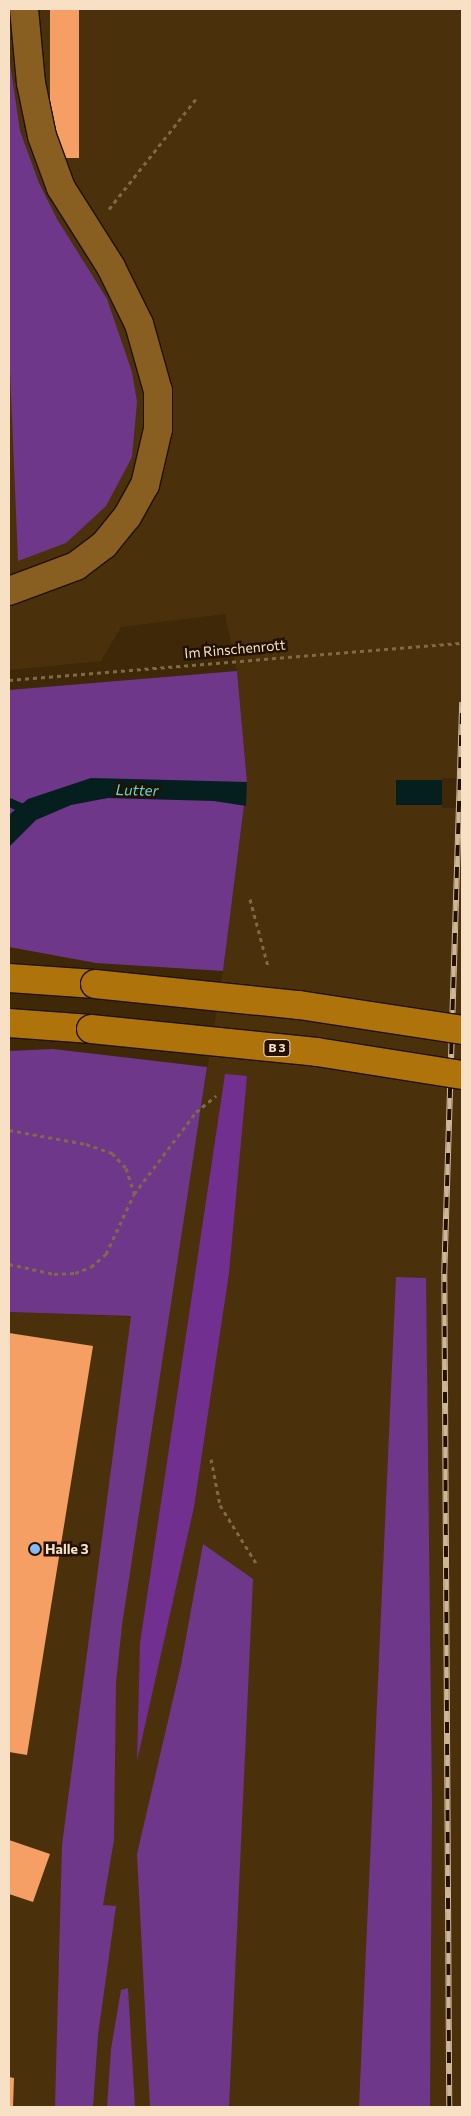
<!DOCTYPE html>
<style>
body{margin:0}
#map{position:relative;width:471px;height:2116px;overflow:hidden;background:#3e2807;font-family:Commissioner,sans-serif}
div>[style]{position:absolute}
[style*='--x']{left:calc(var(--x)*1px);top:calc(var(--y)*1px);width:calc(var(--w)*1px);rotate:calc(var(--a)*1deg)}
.built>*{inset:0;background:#4a310b}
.green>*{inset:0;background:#6e3789}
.forest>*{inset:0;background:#712f90}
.water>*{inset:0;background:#051e1e;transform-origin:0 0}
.pier>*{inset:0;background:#3e2807;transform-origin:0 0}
.stream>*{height:9px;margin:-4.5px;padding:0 4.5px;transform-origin:4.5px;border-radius:4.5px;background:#051e1e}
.building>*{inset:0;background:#f69f65;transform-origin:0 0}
.path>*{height:3px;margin-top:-1.5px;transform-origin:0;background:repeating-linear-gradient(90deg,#7f6949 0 4px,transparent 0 8px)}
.roads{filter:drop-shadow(1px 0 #1f1202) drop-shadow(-1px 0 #1f1202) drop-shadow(0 1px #1f1202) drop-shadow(0 -1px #1f1202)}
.minor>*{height:28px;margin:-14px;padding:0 14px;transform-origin:14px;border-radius:14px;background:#885e21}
.highway>*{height:28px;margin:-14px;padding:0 14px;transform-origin:14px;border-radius:14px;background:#ae730b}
.rail>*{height:5.5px;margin-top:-2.75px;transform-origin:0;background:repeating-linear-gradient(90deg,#210 0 11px,#ceb799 0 22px);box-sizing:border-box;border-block:1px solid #ceb799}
.bridges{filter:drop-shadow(1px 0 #1f1202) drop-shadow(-1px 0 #1f1202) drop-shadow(0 1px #1f1202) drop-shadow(0 -1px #1f1202)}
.highway-bridge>*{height:28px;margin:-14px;padding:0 14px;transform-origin:14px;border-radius:14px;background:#ae730b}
.dots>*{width:14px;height:14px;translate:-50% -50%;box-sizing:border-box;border:2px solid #210;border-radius:50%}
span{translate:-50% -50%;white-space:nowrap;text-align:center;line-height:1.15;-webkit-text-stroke:5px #210;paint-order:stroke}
.shield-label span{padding:1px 4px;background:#210;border:1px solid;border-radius:4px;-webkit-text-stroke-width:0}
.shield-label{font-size:12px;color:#f7e0c3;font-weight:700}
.street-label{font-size:14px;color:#f7e0c3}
.poi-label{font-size:14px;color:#f7e0c3;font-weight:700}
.left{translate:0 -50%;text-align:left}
.water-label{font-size:15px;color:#59dcd9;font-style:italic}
.frame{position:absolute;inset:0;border:10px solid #f7e0c3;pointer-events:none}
</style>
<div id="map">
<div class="built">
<i style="clip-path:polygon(9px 9px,462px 9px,462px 2107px,9px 2107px,9px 1312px,167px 1318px,223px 971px,247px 782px,237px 671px,225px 614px,121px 627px,101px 661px,9px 670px)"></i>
</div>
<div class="green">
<i style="clip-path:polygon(9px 56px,20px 131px,39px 183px,57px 219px,107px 299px,132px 372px,137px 402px,132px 457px,106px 506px,66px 543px,18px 561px,9px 346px)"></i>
<i style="clip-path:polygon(237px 671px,247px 782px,223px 971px,96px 963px,9px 947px,9px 690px)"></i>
<i style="clip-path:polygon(53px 1049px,207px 1067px,122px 1625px,116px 1682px,114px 1840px,103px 1905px,116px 1906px,98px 2035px,93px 2107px,55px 2107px,62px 1845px,131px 1316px,9px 1312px,9px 1051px)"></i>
<i style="clip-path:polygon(396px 1277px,426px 1278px,432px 1802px,430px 2107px,359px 2107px)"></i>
<i style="clip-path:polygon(203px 1544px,253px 1579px,229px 2107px,150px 2107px,137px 1854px,181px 1665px)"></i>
<i style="clip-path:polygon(128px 1988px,135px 2107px,107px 2107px,111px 2049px,121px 1990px)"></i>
</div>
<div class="forest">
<i style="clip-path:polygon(225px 1074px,247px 1076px,229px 1273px,194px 1507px,137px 1761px,140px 1643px)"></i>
</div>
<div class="water">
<i style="clip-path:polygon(91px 778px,247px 782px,246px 806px,214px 801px,108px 798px,71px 805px,36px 820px,9px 847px,9px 815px,28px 799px)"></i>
<i style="left:396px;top:780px;width:66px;height:25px"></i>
</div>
<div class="pier">
<i style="left:442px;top:778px;width:20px;height:30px"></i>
</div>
<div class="stream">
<i style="--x:9;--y:802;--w:20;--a:24"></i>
</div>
<div class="building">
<i style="left:50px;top:9px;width:29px;height:149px"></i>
<i style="clip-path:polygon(9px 1333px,93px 1346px,27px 1755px,9px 1752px)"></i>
<i style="clip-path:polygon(9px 1840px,50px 1854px,33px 1902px,9px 1894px)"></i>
<i style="clip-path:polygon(9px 2077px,14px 2078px,13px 2107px,9px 2107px)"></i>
</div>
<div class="path">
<i style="--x:109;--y:209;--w:140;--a:-51.7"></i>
<i style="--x:9;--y:680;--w:455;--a:-4.7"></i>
<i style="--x:250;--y:899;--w:69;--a:75"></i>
<i style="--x:9;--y:1130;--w:78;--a:10.3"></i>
<i style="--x:86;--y:1144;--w:28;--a:19"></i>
<i style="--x:112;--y:1153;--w:21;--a:47"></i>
<i style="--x:126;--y:1168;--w:26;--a:72"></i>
<i style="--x:9;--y:1264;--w:46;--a:12.5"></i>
<i style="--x:54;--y:1274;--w:21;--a:-3"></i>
<i style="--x:75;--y:1273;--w:17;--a:-21"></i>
<i style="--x:91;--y:1267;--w:20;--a:-41"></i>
<i style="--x:106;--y:1254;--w:66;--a:-65"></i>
<i style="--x:134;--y:1194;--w:103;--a:-52.9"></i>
<i style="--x:196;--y:1112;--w:26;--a:-39"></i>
<i style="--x:211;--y:1459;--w:47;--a:78.9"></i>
<i style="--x:220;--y:1505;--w:68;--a:58.2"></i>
</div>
<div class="roads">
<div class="minor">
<i style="--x:9;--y:591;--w:72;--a:-20.5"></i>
<i style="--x:76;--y:566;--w:35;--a:-37"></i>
<i style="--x:104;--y:545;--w:36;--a:-51"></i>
<i style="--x:127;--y:517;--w:37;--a:-61"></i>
<i style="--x:145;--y:485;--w:57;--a:-76.9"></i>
<i style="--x:158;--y:429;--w:38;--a:-90"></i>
<i style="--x:158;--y:391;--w:70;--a:-105.8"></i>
<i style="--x:139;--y:324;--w:64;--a:-116.2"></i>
<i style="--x:111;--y:267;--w:93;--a:-122.3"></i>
<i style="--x:61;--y:188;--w:55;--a:-110.1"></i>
<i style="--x:42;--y:136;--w:54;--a:-101.7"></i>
<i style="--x:31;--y:83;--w:74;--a:-95.4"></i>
</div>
<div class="highway">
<i style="--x:9;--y:978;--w:86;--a:4"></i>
<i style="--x:9;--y:1023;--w:82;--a:4.2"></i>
</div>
</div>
<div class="rail">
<i style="--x:449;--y:2107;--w:833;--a:-90.34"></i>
<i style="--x:444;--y:1274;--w:572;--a:-88.2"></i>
</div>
<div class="bridges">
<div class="highway-bridge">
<i style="--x:95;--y:984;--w:205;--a:5.9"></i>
<i style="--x:299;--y:1005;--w:165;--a:8.7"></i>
<i style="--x:91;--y:1029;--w:227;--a:5.8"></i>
<i style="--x:317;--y:1052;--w:147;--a:9"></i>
</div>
</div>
<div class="dots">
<i style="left:35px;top:1549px;background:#85bbfb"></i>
</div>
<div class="shield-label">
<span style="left:277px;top:1048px">B 3</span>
</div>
<div class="street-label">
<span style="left:235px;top:649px;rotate:-5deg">Im Rinschenrott</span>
</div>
<div class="poi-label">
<span class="left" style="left:45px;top:1549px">Halle 3</span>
</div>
<div class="water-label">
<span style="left:137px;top:790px;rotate:1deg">Lutter</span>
</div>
<div class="frame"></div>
</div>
